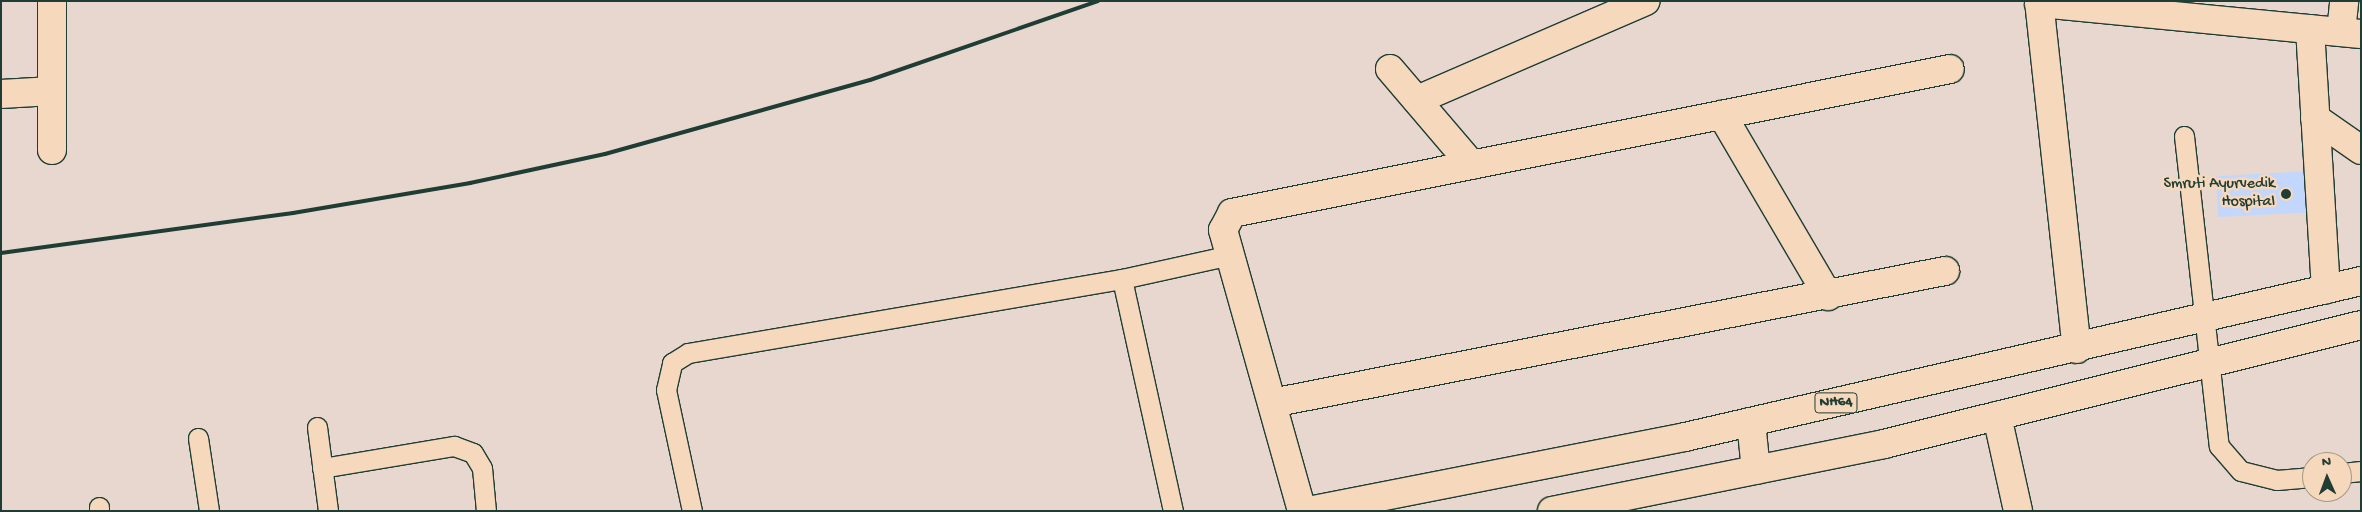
<!DOCTYPE html>
<style>
body{margin:0}
#map{position:relative;width:2362px;height:512px;overflow:hidden;background:#e7d7cf;font-family:"Gochi Hand",sans-serif}
div>[style]{position:absolute}
[style*='--x']{left:calc(var(--x)*1px);top:calc(var(--y)*1px);width:calc(var(--w)*1px);rotate:calc(var(--a)*1deg)}
.building>*{inset:0;background:#c3d6fb;transform-origin:0 0}
.roads{filter:drop-shadow(1px 0 #1f3d34) drop-shadow(-1px 0 #1f3d34) drop-shadow(0 1px #1f3d34) drop-shadow(0 -1px #1f3d34)}
.lane>*{height:19px;margin:-9.5px;padding:0 9.5px;transform-origin:9.5px;border-radius:9.5px;background:#f6d8bc}
.street>*{height:28px;margin:-14px;padding:0 14px;transform-origin:14px;border-radius:14px;background:#f6d8bc}
.highway>*{height:28px;margin:-14px;padding:0 14px;transform-origin:14px;border-radius:14px;background:#f6d8bc}
.rail>*{height:4px;margin:-2px;padding:0 2px;transform-origin:2px;border-radius:2px;background:#1f3d34}
.dots>*{width:14px;height:14px;translate:-50% -50%;box-sizing:border-box;border:2px solid #f6d8bc;border-radius:50%}
span{translate:-50% -50%;white-space:nowrap;text-align:center;line-height:1.15;-webkit-text-stroke:5px #f6d8bc;paint-order:stroke}
.shield-label span{padding:1px 4px;background:#f6d8bc;border:1px solid;border-radius:4px;-webkit-text-stroke-width:0}
.shield-label{font-size:15px;color:#1f3d34;font-weight:700}
.poi-label{font-size:16px;color:#1f3d34}
.right{translate:-100% -50%;text-align:right}
.frame{position:absolute;inset:0;border:2px solid #1f3d34;pointer-events:none}
.north{position:absolute;left:2302px;top:452px;width:50px;height:50px;box-sizing:border-box;background:#f6d8bc;border:1px solid #a09a86;border-radius:50%;rotate:358deg;font-size:14px;font-weight:700;line-height:20px;text-align:center;color:#1f3d34}
.north::after{content:'';display:block;margin:auto;width:18px;height:22px;background:#1f3d34;clip-path:polygon(50% 0,100% 100%,50% 72%,0 100%)}
</style>
<div id="map">
<div class="building">
<i style="left:2314px;top:171px;width:41px;height:98px;rotate:87deg"></i>
</div>
<div class="roads">
<div class="lane">
<i style="--x:2184;--y:136;--w:312;--a:83.6"></i>
<i style="--x:2219;--y:446;--w:33;--a:49"></i>
<i style="--x:2241;--y:471;--w:37;--a:14"></i>
<i style="--x:2277;--y:480;--w:35;--a:-5"></i>
<i style="--x:1122;--y:279;--w:238;--a:77.6"></i>
<i style="--x:317;--y:427;--w:85;--a:82.5"></i>
<i style="--x:198;--y:438;--w:74;--a:81.4"></i>
<i style="--x:322;--y:468;--w:134;--a:-9.5"></i>
<i style="--x:454;--y:446;--w:20;--a:20"></i>
<i style="--x:473;--y:453;--w:17;--a:59"></i>
<i style="--x:482;--y:468;--w:43;--a:84.7"></i>
<i style="--x:2342;--y:473;--w:19;--a:-6"></i>
<i style="--x:99;--y:507;--w:4;--a:90"></i>
<i style="--x:692;--y:511;--w:124;--a:-102.1"></i>
<i style="--x:666;--y:390;--w:28;--a:-77"></i>
<i style="--x:672;--y:363;--w:19;--a:-32"></i>
<i style="--x:688;--y:353;--w:440;--a:-9.7"></i>
<i style="--x:1122;--y:279;--w:111;--a:-12.5"></i>
</div>
<div class="street">
<i style="--x:52;--y:1;--w:149;--a:90"></i>
<i style="--x:2039;--y:1;--w:350;--a:83.8"></i>
<i style="--x:2039;--y:3;--w:323;--a:5.5"></i>
<i style="--x:2310;--y:29;--w:261;--a:86.5"></i>
<i style="--x:2341;--y:32;--w:31;--a:-84"></i>
<i style="--x:1390;--y:69;--w:126;--a:49.5"></i>
<i style="--x:1;--y:94;--w:51;--a:-3.4"></i>
<i style="--x:1417;--y:100;--w:249;--a:-23.4"></i>
<i style="--x:1722;--y:115;--w:210;--a:59.6"></i>
<i style="--x:2315;--y:118;--w:56;--a:34.8"></i>
<i style="--x:1272;--y:403;--w:686;--a:-11.1"></i>
<i style="--x:1997;--y:416;--w:97;--a:77.5"></i>
<i style="--x:1302;--y:511;--w:292;--a:-105.7"></i>
<i style="--x:1223;--y:230;--w:19;--a:-62"></i>
<i style="--x:1232;--y:213;--w:732;--a:-11.34"></i>
</div>
<div class="highway">
<i style="--x:1751;--y:422;--w:48;--a:84.1"></i>
<i style="--x:1308;--y:511;--w:384;--a:-11.1"></i>
<i style="--x:1685;--y:437;--w:694;--a:-12.99"></i>
<i style="--x:1552;--y:511;--w:339;--a:-11.4"></i>
<i style="--x:1884;--y:444;--w:492;--a:-14"></i>
</div>
</div>
<div class="rail">
<i style="--x:1;--y:253;--w:295;--a:-7.8"></i>
<i style="--x:293;--y:213;--w:180;--a:-9.6"></i>
<i style="--x:470;--y:183;--w:138;--a:-12.1"></i>
<i style="--x:605;--y:154;--w:275;--a:-15.6"></i>
<i style="--x:870;--y:80;--w:241;--a:-19.1"></i>
</div>
<div class="dots">
<i style="left:2286px;top:194px;background:#1f3d34"></i>
</div>
<div class="shield-label">
<span style="left:1836px;top:403px">NH64</span>
</div>
<div class="poi-label">
<span class="right" style="left:2275px;top:194px">Smruti Ayurvedik<br>Hospital</span>
</div>
<div class="frame"></div>
<div class="north">N</div>
</div>
